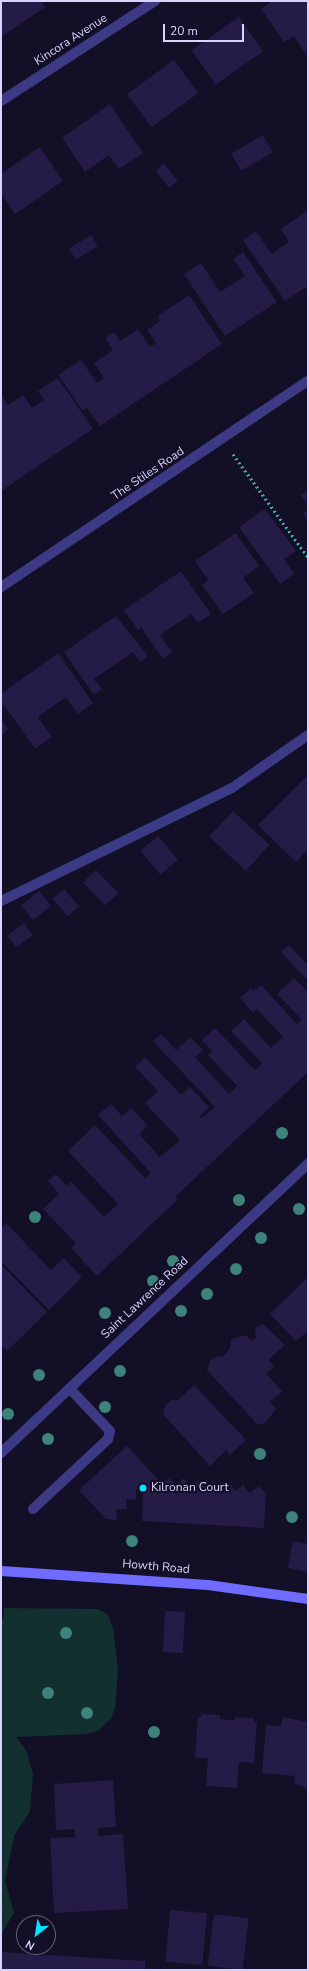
<!DOCTYPE html>
<style>
body{margin:0}
#map{position:relative;width:309px;height:1971px;overflow:hidden;background:#130f26;font-family:"Nunito Sans",sans-serif}
div>[style]{position:absolute}
[style*='--x']{left:calc(var(--x)*1px);top:calc(var(--y)*1px);width:calc(var(--w)*1px);rotate:calc(var(--a)*1deg)}
.green>*{inset:0;background:#12302f}
.building>*{inset:0;background:#241b47;transform-origin:0 0}
.path>*{height:2.5px;margin-top:-1.25px;transform-origin:0;background:repeating-linear-gradient(90deg,#2fb8b0 0 2px,transparent 0 5px)}
.lane>*{height:10px;margin:-5px;padding:0 5px;transform-origin:5px;border-radius:5px;background:#3d3a85}
.street>*{height:10px;margin:-5px;padding:0 5px;transform-origin:5px;border-radius:5px;background:#3d3a85}
.secondary>*{height:10px;margin:-5px;padding:0 5px;transform-origin:5px;border-radius:5px;background:#6f6bff}
.trees>*{width:12px;height:12px;margin:-6px;border-radius:50%;background:#3d827b}
.dots>*{width:11px;height:11px;translate:-50% -50%;box-sizing:border-box;border:2px solid #130f26;border-radius:50%}
span{translate:-50% -50%;white-space:nowrap;text-align:center;line-height:1.15;-webkit-text-stroke:4px #130f26;paint-order:stroke}
.street-label{font-size:12px;color:#d9d4ff}
.poi-label{font-size:12px;color:#d9d4ff}
.left{translate:0 -50%;text-align:left}
.frame{position:absolute;inset:0;border:2px solid #d9d4ff;pointer-events:none}
.north{position:absolute;left:16px;top:1915px;width:40px;height:40px;box-sizing:border-box;background:#130f26;border:1px solid #625e7d;border-radius:50%;rotate:210deg;font-size:11px;font-weight:700;line-height:16px;text-align:center;color:#d9d4ff}
.north::after{content:'';display:block;margin:auto;width:14px;height:18px;background:#00e5ff;clip-path:polygon(50% 0,100% 100%,50% 72%,0 100%)}
.scale{position:absolute;left:163px;top:24px;width:81px;height:18px;box-sizing:border-box;border:2px solid #d9d4ff;border-top:0;padding-left:5px;font-size:12px;line-height:14px;white-space:nowrap;color:#d9d4ff;-webkit-text-stroke:3px #130f26;paint-order:stroke}
</style>
<div id="map">
<div class="green">
<i style="clip-path:polygon(4px 1608px,97px 1609px,104px 1612px,108px 1615px,113px 1628px,118px 1671px,115px 1708px,111px 1718px,99px 1730px,88px 1734px,16px 1737px,26px 1750px,33px 1774px,30px 1811px,14px 1836px,5px 1881px,14px 1912px,1px 1935px,1px 1619px,3px 1620px)"></i>
</div>
<div class="building">
<i style="clip-path:polygon(1px 1px,41px 1px,45px 7px,1px 37px)"></i>
<i style="clip-path:polygon(272px 1px,308px 1px,308px 57px,294px 36px,284px 42px,261px 9px)"></i>
<i style="left:239px;top:17px;width:42px;height:58px;rotate:55deg"></i>
<i style="left:174px;top:60px;width:41px;height:58px;rotate:54deg"></i>
<i style="clip-path:polygon(110px 104px,143px 153px,119px 169px,109px 155px,85px 172px,62px 138px)"></i>
<i style="left:263px;top:135px;width:20px;height:37px;rotate:60deg"></i>
<i style="clip-path:polygon(40px 147px,63px 181px,15px 214px,1px 193px,1px 174px)"></i>
<i style="left:164px;top:164px;width:22px;height:11px;rotate:51deg"></i>
<i style="clip-path:polygon(308px 210px,308px 286px,285px 301px,243px 240px,256px 231px,272px 254px,289px 242px,281px 229px)"></i>
<i style="left:91px;top:235px;width:13px;height:26px;rotate:58deg"></i>
<i style="clip-path:polygon(243px 252px,277px 302px,225px 336px,184px 274px,201px 263px,220px 292px,245px 276px,233px 259px)"></i>
<i style="clip-path:polygon(189px 295px,222px 344px,100px 426px,87px 408px,83px 411px,58px 375px,81px 360px,97px 383px,104px 378px,94px 363px,113px 350px,105px 338px,114px 332px,120px 341px,138px 329px,150px 347px,156px 343px,147px 330px,160px 321px,158px 316px)"></i>
<i style="clip-path:polygon(58px 378px,93px 429px,1px 491px,1px 395px,8px 405px,23px 395px,32px 408px,44px 400px,38px 391px)"></i>
<i style="clip-path:polygon(308px 491px,308px 505px,301px 495px)"></i>
<i style="clip-path:polygon(265px 509px,296px 551px,284px 559px,294px 574px,280px 584px,239px 527px)"></i>
<i style="clip-path:polygon(308px 510px,308px 521px,303px 513px)"></i>
<i style="clip-path:polygon(236px 533px,259px 566px,243px 578px,254px 593px,223px 614px,202px 585px,208px 580px,195px 561px)"></i>
<i style="clip-path:polygon(181px 571px,211px 614px,198px 623px,191px 614px,160px 635px,172px 652px,163px 659px,141px 627px,138px 630px,124px 610px)"></i>
<i style="clip-path:polygon(116px 616px,148px 656px,140px 662px,133px 652px,94px 679px,102px 689px,94px 695px,64px 652px)"></i>
<i style="clip-path:polygon(58px 653px,93px 703px,78px 714px,66px 697px,38px 717px,52px 737px,35px 749px,1px 701px,1px 694px)"></i>
<i style="clip-path:polygon(1px 720px,8px 730px,1px 735px)"></i>
<i style="clip-path:polygon(308px 775px,308px 849px,296px 862px,258px 825px)"></i>
<i style="left:233px;top:811px;width:50px;height:35px;rotate:43deg"></i>
<i style="left:158px;top:836px;width:31px;height:23px;rotate:50deg"></i>
<i style="left:96px;top:870px;width:32px;height:18px;rotate:46deg"></i>
<i style="left:64px;top:889px;width:23px;height:15px;rotate:49deg"></i>
<i style="left:39px;top:891px;width:19px;height:23px;rotate:51deg"></i>
<i style="left:24px;top:923px;width:15px;height:21px;rotate:53deg"></i>
<i style="clip-path:polygon(289px 945px,308px 965px,308px 981px,281px 952px)"></i>
<i style="clip-path:polygon(294px 978px,308px 992px,308px 1072px,175px 1197px,177px 1200px,97px 1276px,71px 1248px,76px 1243px,43px 1209px,59px 1194px,48px 1181px,56px 1174px,67px 1186px,71px 1182px,104px 1217px,118px 1204px,68px 1151px,95px 1125px,145px 1178px,151px 1173px,98px 1115px,111px 1104px,122px 1116px,131px 1108px,148px 1126px,139px 1134px,160px 1157px,180px 1140px,145px 1103px,158px 1091px,135px 1067px,145px 1057px,181px 1095px,190px 1087px,209px 1107px,200px 1116px,202px 1118px,215px 1107px,153px 1041px,161px 1034px,176px 1050px,190px 1037px,203px 1050px,195px 1057px,229px 1094px,237px 1086px,208px 1055px,212px 1051px,202px 1040px,215px 1028px,255px 1070px,262px 1063px,231px 1031px,244px 1019px,271px 1048px,283px 1037px,257px 1009px,253px 1013px,240px 998px,251px 988px,254px 991px,261px 985px,297px 1024px,302px 1020px,277px 994px)"></i>
<i style="clip-path:polygon(6px 1223px,51px 1270px,64px 1258px,82px 1277px,49px 1310px,1px 1261px,1px 1228px)"></i>
<i style="clip-path:polygon(1px 1264px,47px 1312px,7px 1351px,1px 1345px)"></i>
<i style="clip-path:polygon(308px 1277px,308px 1331px,296px 1341px,270px 1314px)"></i>
<i style="clip-path:polygon(263px 1324px,285px 1345px,268px 1360px,274px 1366px,266px 1374px,282px 1391px,270px 1402px,276px 1409px,265px 1423px,258px 1425px,207px 1370px,210px 1361px,217px 1356px,222px 1357px,230px 1349px,231px 1341px,234px 1338px,246px 1335px,252px 1341px,256px 1338px,255px 1328px)"></i>
<i style="clip-path:polygon(194px 1385px,246px 1440px,230px 1455px,226px 1450px,210px 1466px,163px 1414px,165px 1406px,172px 1399px,177px 1401px)"></i>
<i style="clip-path:polygon(127px 1446px,162px 1484px,169px 1478px,176px 1485px,184px 1478px,190px 1487px,199px 1480px,206px 1488px,213px 1480px,221px 1490px,229px 1482px,236px 1491px,243px 1485px,250px 1493px,259px 1486px,266px 1494px,264px 1528px,142px 1521px,143px 1489px,136px 1489px,136px 1500px,126px 1499px,127px 1509px,116px 1509px,117px 1520px,106px 1519px,79px 1490px)"></i>
<i style="clip-path:polygon(293px 1541px,308px 1544px,308px 1572px,288px 1568px)"></i>
<i style="left:165px;top:1611px;width:20px;height:41px;rotate:3deg"></i>
<i style="clip-path:polygon(201px 1714px,220px 1715px,220px 1719px,228px 1720px,235px 1720px,235px 1717px,254px 1718px,254px 1722px,257px 1722px,254px 1763px,239px 1762px,237px 1788px,206px 1786px,208px 1759px,195px 1757px,198px 1717px,201px 1717px)"></i>
<i style="clip-path:polygon(283px 1717px,308px 1722px,308px 1791px,302px 1786px,294px 1784px,295px 1776px,262px 1773px,266px 1725px,281px 1726px)"></i>
<i style="clip-path:polygon(113px 1780px,116px 1827px,98px 1828px,98px 1836px,123px 1834px,128px 1909px,54px 1913px,50px 1838px,75px 1837px,75px 1829px,56px 1830px,54px 1784px)"></i>
<i style="left:170px;top:1910px;width:37px;height:52px;rotate:5deg"></i>
<i style="left:214px;top:1914px;width:35px;height:52px;rotate:7deg"></i>
<i style="clip-path:polygon(1px 1952px,145px 1961px,145px 1970px,1px 1970px)"></i>
</div>
<div class="path">
<i style="--x:233;--y:454;--w:127;--a:53.9"></i>
</div>
<div class="lane">
<i style="--x:1;--y:901;--w:257;--a:-26.1"></i>
<i style="--x:232;--y:788;--w:93;--a:-34.9"></i>
<i style="--x:33;--y:1509;--w:103;--a:-43"></i>
<i style="--x:108;--y:1439;--w:8;--a:-76"></i>
<i style="--x:110;--y:1431;--w:59;--a:-133.6"></i>
</div>
<div class="street">
<i style="--x:1;--y:101;--w:184;--a:-33"></i>
<i style="--x:1;--y:587;--w:370;--a:-33.9"></i>
<i style="--x:1;--y:1453;--w:422;--a:-43.3"></i>
</div>
<div class="secondary">
<i style="--x:1;--y:1571;--w:207;--a:3.9"></i>
<i style="--x:208;--y:1585;--w:101;--a:8"></i>
</div>
<div class="trees">
<i style="left:282px;top:1133px"></i>
<i style="left:239px;top:1200px"></i>
<i style="left:299px;top:1209px"></i>
<i style="left:35px;top:1217px"></i>
<i style="left:261px;top:1238px"></i>
<i style="left:173px;top:1261px"></i>
<i style="left:236px;top:1269px"></i>
<i style="left:153px;top:1281px"></i>
<i style="left:207px;top:1294px"></i>
<i style="left:181px;top:1311px"></i>
<i style="left:105px;top:1313px"></i>
<i style="left:120px;top:1371px"></i>
<i style="left:39px;top:1375px"></i>
<i style="left:105px;top:1407px"></i>
<i style="left:8px;top:1414px"></i>
<i style="left:48px;top:1439px"></i>
<i style="left:260px;top:1454px"></i>
<i style="left:292px;top:1517px"></i>
<i style="left:132px;top:1541px"></i>
<i style="left:66px;top:1633px"></i>
<i style="left:48px;top:1693px"></i>
<i style="left:87px;top:1713px"></i>
<i style="left:154px;top:1732px"></i>
</div>
<div class="dots">
<i style="left:143px;top:1488px;background:#00e5ff"></i>
</div>
<div class="street-label">
<span style="left:71px;top:40px;rotate:-33deg">Kincora Avenue</span>
<span style="left:148px;top:474px;rotate:-34deg">The Stiles Road</span>
<span style="left:145px;top:1298px;rotate:-43deg">Saint Lawrence Road</span>
<span style="left:156px;top:1567px;rotate:5deg">Howth Road</span>
</div>
<div class="poi-label">
<span class="left" style="left:151px;top:1488px">Kilronan Court</span>
</div>
<div class="frame"></div>
<div class="north">N</div>
<div class="scale">20 m</div>
</div>
